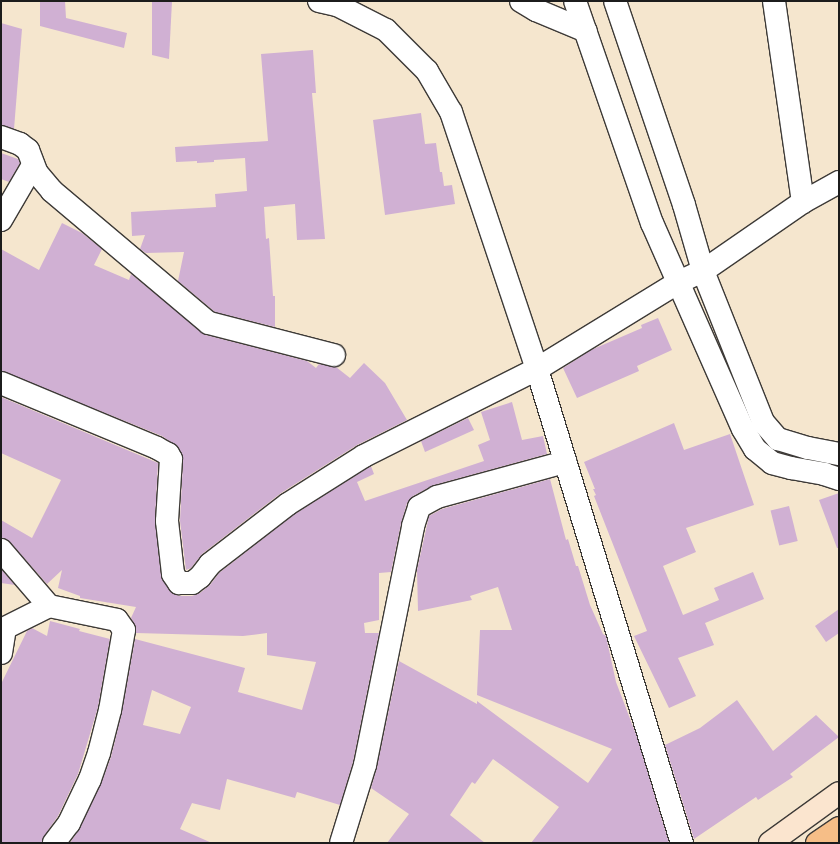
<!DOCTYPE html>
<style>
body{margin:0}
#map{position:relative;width:840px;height:844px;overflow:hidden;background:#f5e6ce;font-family:"Playpen Sans",sans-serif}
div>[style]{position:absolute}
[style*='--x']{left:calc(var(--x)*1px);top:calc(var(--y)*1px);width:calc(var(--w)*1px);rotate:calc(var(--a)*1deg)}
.building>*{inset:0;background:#d0b0d3;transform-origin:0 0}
.roads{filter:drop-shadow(1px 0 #3d3a37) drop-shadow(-1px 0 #3d3a37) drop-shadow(0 1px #3d3a37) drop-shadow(0 -1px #3d3a37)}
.minor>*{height:22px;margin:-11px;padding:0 11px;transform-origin:11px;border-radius:11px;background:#fff}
.tertiary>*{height:22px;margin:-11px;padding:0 11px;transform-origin:11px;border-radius:11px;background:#fff}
.secondary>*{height:22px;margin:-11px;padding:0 11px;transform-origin:11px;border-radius:11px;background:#fbe5cf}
.trunk>*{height:22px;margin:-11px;padding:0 11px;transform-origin:11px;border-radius:11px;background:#f6be87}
span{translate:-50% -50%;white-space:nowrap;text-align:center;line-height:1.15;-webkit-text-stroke:3px #fbf7ec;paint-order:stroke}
.frame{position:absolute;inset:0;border:2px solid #1c1c1c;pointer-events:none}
</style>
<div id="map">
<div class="building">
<i style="clip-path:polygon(40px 1px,65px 1px,66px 18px,127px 33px,124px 48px,40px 26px)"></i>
<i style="clip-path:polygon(152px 1px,172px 1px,169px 59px,152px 55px)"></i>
<i style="clip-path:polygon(1px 23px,22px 29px,14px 129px,1px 125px)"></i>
<i style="clip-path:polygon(313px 50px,316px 93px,312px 93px,325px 239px,297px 240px,295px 204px,264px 207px,266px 239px,269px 238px,273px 296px,275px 296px,275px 327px,215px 312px,178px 281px,184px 252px,146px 253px,140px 249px,145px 235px,132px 236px,131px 212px,216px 207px,215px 194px,247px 191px,245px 158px,214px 160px,214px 162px,197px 163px,197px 161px,176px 162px,175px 147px,268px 141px,261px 54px)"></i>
<i style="clip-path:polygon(421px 113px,425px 144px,436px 143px,440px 172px,442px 172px,444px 186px,452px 185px,455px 204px,385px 215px,373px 120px)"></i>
<i style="clip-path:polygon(1px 153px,18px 159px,20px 163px,9px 182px,1px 179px)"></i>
<i style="clip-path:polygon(62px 223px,82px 233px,102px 249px,94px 265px,129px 280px,131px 274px,206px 335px,307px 361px,316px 368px,319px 364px,336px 367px,350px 378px,364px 363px,385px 383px,407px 420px,357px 445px,281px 493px,202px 554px,191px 568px,186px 570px,180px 521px,183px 460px,178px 447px,162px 436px,1px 371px,1px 249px,39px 270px)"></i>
<i style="clip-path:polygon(658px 318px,672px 350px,637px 366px,639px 371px,577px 398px,563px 368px,591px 350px,642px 328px,641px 325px)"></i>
<i style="clip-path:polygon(evenodd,1px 397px,158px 463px,155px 520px,161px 575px,169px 590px,179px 596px,192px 596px,200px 593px,210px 585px,219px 573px,295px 514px,371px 466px,374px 474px,357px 482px,365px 501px,484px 461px,478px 445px,490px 440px,481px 412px,512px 402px,522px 440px,543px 436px,547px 454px,434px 485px,413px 496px,407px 503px,401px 524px,391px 572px,379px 573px,379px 620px,364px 623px,365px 633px,379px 633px,353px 762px,340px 805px,297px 792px,295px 798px,227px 779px,220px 810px,192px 803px,180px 829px,212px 843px,70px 843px,80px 828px,101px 784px,111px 757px,122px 712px,135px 639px,245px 668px,238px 692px,302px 710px,316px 662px,267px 655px,267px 633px,243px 636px,136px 633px,134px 623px,131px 618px,136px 607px,80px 598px,80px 596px,58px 588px,62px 570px,47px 584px,10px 542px,1px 538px,1px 520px,32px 538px,61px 480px,1px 453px,1px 397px,152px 690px,191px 707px,180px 734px,143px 725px,152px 690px)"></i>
<i style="clip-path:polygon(468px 418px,474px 430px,425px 452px,421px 441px)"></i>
<i style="clip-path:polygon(674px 423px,684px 450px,730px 434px,754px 505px,686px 528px,696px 552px,663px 566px,683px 615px,719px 600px,714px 588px,753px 572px,764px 599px,705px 623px,714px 645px,678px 658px,696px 696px,669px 708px,634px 636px,647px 631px,594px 496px,596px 495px,593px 489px,595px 489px,584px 462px)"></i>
<i style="clip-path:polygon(550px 479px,566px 540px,568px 539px,576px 566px,578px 566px,590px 605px,603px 634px,606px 636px,616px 682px,637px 737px,669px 843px,531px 843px,559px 807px,493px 759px,475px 784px,472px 782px,450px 815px,485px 843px,387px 843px,409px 814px,371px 788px,377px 767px,399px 661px,477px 704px,477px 701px,588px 783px,612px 749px,477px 695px,480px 630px,512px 630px,498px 587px,470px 596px,472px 600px,418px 611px,417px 570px,429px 516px,442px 509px)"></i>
<i style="clip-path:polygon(839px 493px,839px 548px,837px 548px,819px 500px)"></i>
<i style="left:789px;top:506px;width:36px;height:19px;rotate:76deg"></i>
<i style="clip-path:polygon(1px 569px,15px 585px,1px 583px)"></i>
<i style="clip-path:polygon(839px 609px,839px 633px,826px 642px,815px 626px)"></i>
<i style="clip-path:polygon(50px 621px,80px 629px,79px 631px,110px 639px,98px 707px,78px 774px,58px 816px,44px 836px,42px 843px,1px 843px,1px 684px,27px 631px,32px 628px,47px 636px)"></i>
<i style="clip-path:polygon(737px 700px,773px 751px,816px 715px,839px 737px,790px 774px,793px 777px,758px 800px,756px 797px,694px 839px,665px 745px,700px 728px)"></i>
</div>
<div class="roads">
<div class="minor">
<i style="--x:521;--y:1;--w:17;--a:31"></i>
<i style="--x:536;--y:10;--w:54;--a:22.8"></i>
<i style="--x:774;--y:1;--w:203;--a:81.8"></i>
<i style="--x:1;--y:137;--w:20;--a:20"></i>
<i style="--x:20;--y:144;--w:10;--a:37"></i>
<i style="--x:28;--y:150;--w:25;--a:69"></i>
<i style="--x:37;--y:173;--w:23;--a:50"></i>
<i style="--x:52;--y:191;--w:205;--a:40.1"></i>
<i style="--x:209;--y:323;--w:129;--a:14.4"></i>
<i style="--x:1;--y:220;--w:64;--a:-59.8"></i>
<i style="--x:1;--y:383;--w:169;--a:22.6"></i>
<i style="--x:157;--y:448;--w:13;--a:29"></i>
<i style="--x:168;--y:454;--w:6;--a:59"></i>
<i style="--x:171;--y:459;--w:62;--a:93.7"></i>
<i style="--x:167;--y:521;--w:53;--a:83.5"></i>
<i style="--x:173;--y:574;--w:11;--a:56"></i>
<i style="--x:179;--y:583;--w:13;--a:0"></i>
<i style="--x:192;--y:583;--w:10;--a:-37"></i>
<i style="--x:200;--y:577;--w:16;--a:-52"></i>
<i style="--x:210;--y:564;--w:98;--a:-37.6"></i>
<i style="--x:288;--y:504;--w:90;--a:-32.3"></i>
<i style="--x:364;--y:456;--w:194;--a:-26.7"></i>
<i style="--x:537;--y:369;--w:167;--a:-31.5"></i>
<i style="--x:679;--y:282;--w:26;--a:-25"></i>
<i style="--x:703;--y:271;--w:121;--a:-34.6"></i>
<i style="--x:803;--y:202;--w:41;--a:-29.1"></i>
<i style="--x:1;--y:550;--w:74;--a:49.4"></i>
<i style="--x:1;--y:630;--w:54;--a:-26.6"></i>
<i style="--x:49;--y:606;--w:69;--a:11.6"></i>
<i style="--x:117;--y:620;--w:12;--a:55"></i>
<i style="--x:124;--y:630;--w:81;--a:99.9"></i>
<i style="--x:110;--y:710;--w:44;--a:104.3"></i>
<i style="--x:99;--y:753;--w:28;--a:109"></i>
<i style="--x:90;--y:779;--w:49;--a:115.5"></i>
<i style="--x:69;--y:823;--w:25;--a:127"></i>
<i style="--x:1;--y:653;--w:24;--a:-81"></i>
<i style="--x:341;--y:843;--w:82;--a:-72.9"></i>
<i style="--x:365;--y:765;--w:244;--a:-78.6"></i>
<i style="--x:413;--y:526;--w:20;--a:-72"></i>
<i style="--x:419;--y:507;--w:21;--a:-29"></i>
<i style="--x:437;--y:497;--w:133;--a:-15.3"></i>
</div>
<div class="tertiary">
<i style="--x:319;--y:1;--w:18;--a:13"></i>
<i style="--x:337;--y:5;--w:55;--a:27"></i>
<i style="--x:386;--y:30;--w:58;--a:45"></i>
<i style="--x:427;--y:71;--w:48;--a:59.7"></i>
<i style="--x:451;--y:112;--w:271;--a:71.5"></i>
<i style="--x:537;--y:369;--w:496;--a:73"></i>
<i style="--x:575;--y:1;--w:235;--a:70.9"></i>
<i style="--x:652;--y:223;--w:225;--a:66.2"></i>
<i style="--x:743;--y:429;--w:23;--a:59"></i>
<i style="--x:755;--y:449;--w:22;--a:39"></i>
<i style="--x:772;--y:463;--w:20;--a:15"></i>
<i style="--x:791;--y:468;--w:34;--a:10"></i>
<i style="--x:824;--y:474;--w:16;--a:18"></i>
<i style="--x:615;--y:1;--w:215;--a:71.3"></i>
<i style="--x:684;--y:205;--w:69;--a:73.9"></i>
<i style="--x:703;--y:271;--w:162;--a:68.3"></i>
<i style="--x:763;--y:422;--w:23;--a:49"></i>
<i style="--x:778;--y:439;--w:31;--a:17"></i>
<i style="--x:808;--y:448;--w:32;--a:11"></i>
</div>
<div class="secondary">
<i style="--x:770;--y:843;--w:85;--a:-35.9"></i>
</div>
<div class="trunk">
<i style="--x:817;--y:843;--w:27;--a:-34"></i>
</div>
</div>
<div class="frame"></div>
</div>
